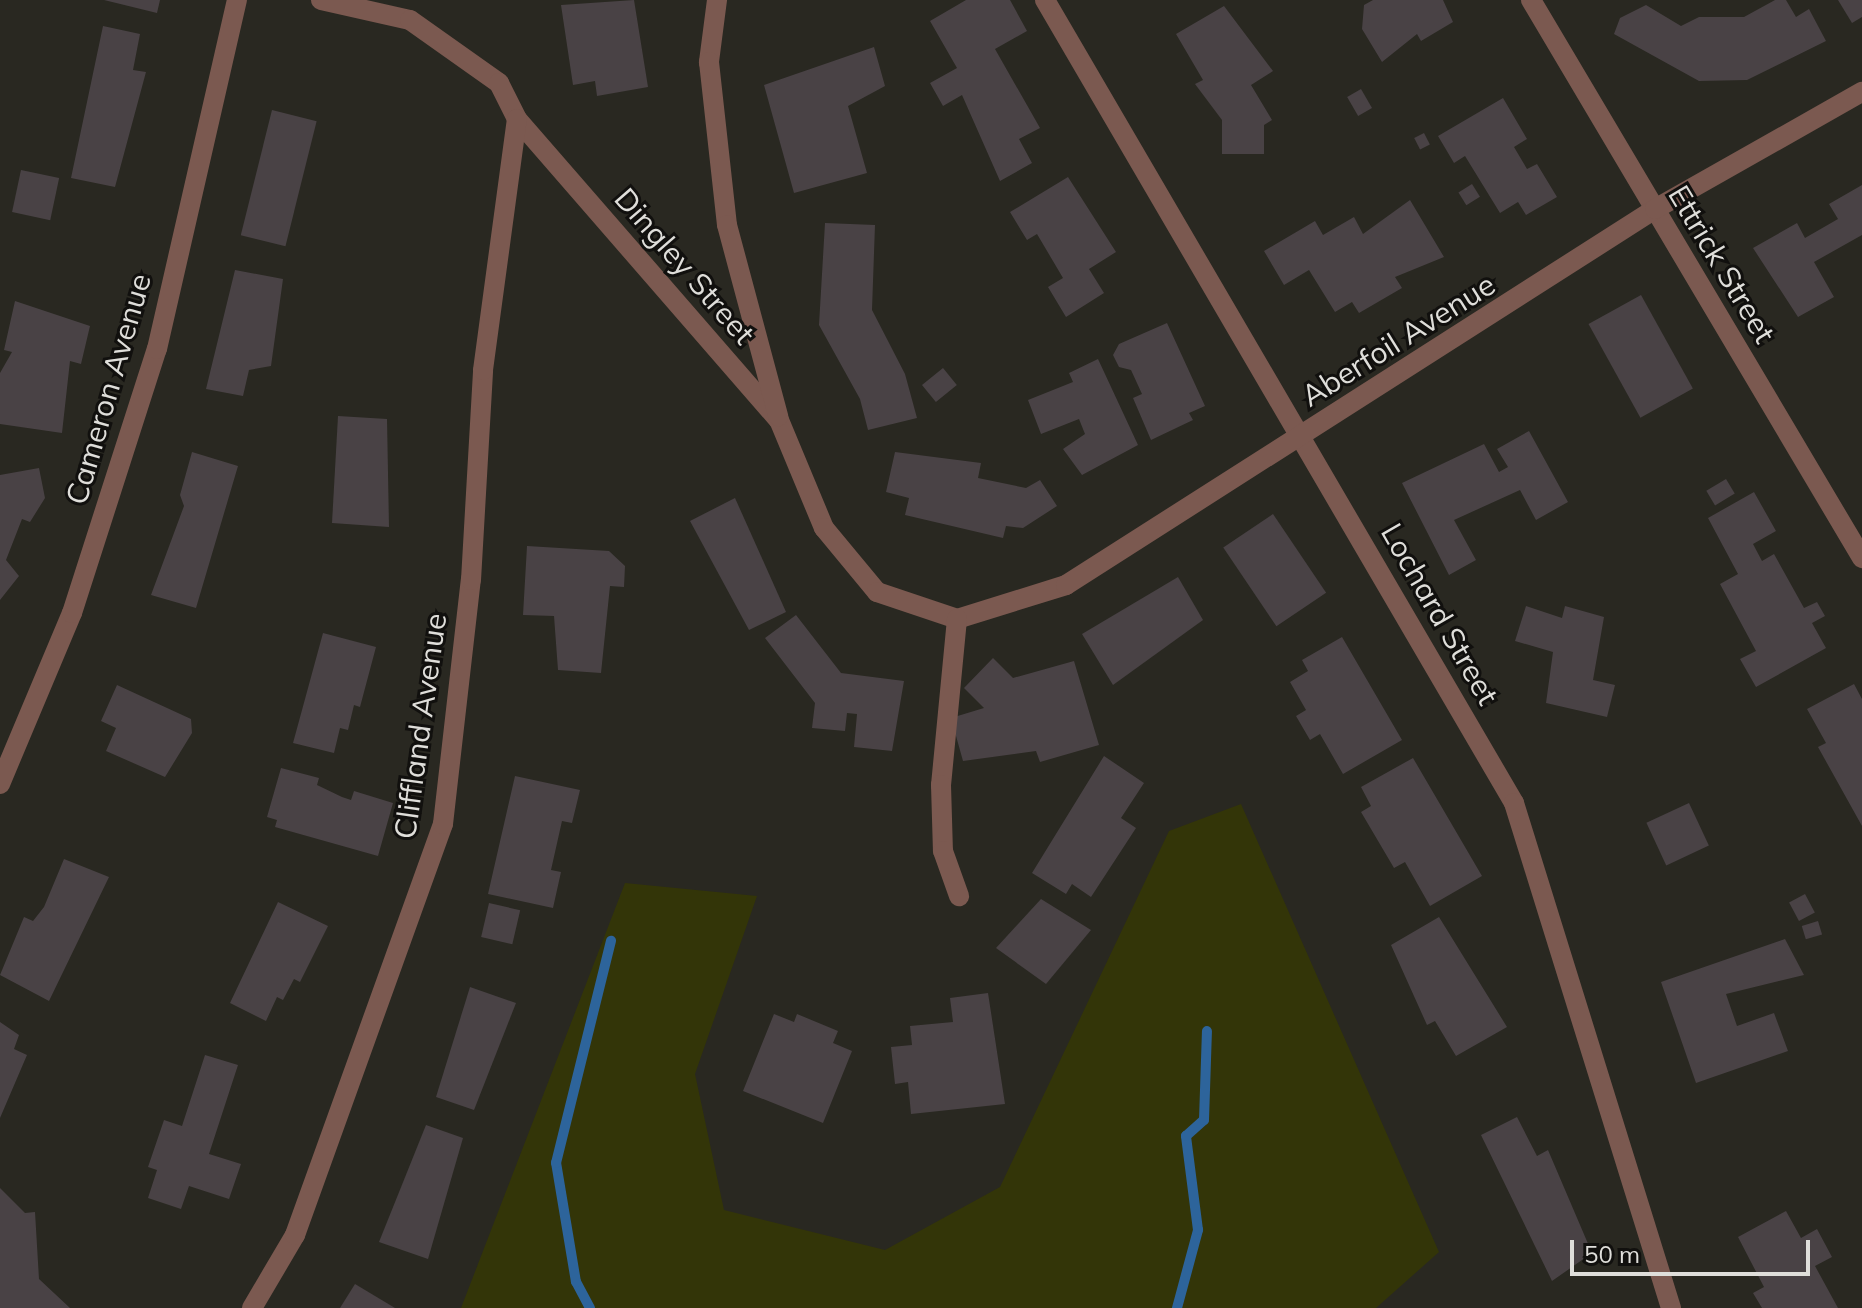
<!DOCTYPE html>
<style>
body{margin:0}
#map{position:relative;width:1862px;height:1308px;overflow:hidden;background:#292821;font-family:Mulish,sans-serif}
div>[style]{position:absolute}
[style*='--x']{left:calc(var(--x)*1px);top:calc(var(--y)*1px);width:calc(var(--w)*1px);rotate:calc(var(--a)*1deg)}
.green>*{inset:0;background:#333508}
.stream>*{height:10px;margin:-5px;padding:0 5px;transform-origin:5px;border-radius:5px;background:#2d649b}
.building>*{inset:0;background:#494245;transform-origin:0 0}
.street>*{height:20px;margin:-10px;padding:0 10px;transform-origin:10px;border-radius:10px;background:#7b5950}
span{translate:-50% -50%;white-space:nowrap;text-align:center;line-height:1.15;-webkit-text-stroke:6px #11100e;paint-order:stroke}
.street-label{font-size:30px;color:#dfdeda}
.scale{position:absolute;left:1570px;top:1240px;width:240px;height:36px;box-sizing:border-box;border:4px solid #dfdeda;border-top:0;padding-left:10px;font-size:24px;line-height:28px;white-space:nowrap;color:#dfdeda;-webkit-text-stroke:6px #11100e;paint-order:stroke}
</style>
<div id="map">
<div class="green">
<i style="clip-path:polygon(1241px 804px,1439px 1252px,1376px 1308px,461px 1308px,625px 883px,757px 896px,695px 1074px,724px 1210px,885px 1250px,1000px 1187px,1169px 831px)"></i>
</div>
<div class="stream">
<i style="--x:590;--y:1308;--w:30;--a:-118"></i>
<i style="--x:576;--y:1282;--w:121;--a:-99.5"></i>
<i style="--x:556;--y:1163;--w:229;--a:-76.1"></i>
<i style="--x:1177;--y:1308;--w:81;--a:-74.9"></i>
<i style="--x:1198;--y:1230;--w:95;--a:-97.3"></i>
<i style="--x:1186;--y:1136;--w:24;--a:-42"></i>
<i style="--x:1204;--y:1120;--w:89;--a:-88.1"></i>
</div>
<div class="building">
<i style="clip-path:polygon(104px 0,160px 0,157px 13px)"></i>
<i style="clip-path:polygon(634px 0,648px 87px,597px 96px,595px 81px,573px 85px,561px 5px)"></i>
<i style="clip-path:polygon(966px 0,1010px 0,1027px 31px,995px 49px,1040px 128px,1019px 139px,1032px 163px,1000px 181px,962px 95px,943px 106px,930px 83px,957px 68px,930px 21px)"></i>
<i style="clip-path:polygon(1373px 0,1443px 0,1453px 22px,1421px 41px,1417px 34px,1382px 62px,1362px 29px,1364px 5px)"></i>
<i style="clip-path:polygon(1775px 0,1786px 0,1796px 17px,1809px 9px,1826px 41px,1747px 80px,1699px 81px,1614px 34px,1620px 18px,1646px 5px,1681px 26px,1699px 17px,1744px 17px)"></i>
<i style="clip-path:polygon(1838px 0,1862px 0,1862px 17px,1852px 23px)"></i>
<i style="clip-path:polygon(1224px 6px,1273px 71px,1251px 85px,1272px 120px,1264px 125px,1264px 154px,1222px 154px,1222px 120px,1195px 84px,1203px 80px,1176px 34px)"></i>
<i style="clip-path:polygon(103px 26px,140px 34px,133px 70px,146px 72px,115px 187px,71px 178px)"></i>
<i style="clip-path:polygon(874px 47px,885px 86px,848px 106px,867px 173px,794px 193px,764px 85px)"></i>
<i style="left:1361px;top:89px;width:22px;height:16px;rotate:60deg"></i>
<i style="clip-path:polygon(1503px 98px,1527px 139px,1514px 147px,1527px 169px,1537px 164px,1557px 197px,1526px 215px,1518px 202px,1500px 213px,1465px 156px,1454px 163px,1438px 136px)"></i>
<i style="left:272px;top:110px;width:46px;height:129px;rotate:14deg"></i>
<i style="left:1424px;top:133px;width:13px;height:11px;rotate:63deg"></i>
<i style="left:21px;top:170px;width:39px;height:43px;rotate:12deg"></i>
<i style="clip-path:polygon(1068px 177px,1116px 252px,1089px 269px,1104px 293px,1066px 317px,1048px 287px,1063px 278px,1037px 234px,1027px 240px,1010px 212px)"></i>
<i style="left:1472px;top:184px;width:15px;height:16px;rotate:58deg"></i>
<i style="clip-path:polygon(1862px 185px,1862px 235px,1814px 262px,1834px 297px,1798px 317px,1753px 248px,1797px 223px,1805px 238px,1838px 219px,1829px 204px)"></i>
<i style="clip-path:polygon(1410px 200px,1444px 257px,1395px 277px,1402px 288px,1359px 313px,1352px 302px,1335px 312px,1309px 270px,1284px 285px,1264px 251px,1315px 221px,1323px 235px,1354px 217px,1363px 234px)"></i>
<i style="clip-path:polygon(825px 223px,875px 225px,872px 310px,905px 374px,917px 418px,868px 430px,860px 399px,819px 325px)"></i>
<i style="clip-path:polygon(235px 270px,283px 279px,271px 366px,249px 370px,243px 396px,206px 389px)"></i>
<i style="left:1641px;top:295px;width:107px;height:60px;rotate:61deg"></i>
<i style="clip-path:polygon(15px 301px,90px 326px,81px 364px,70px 361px,62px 433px,0 424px,0 373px,12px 352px,4px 350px)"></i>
<i style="clip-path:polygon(1167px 323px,1205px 406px,1189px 413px,1193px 420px,1151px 440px,1133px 398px,1142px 394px,1131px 370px,1119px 367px,1113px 355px,1119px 344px)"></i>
<i style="clip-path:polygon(1098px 359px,1138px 445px,1082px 475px,1063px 449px,1085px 434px,1079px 419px,1041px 434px,1028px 400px,1073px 382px,1069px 373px)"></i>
<i style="left:943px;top:368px;width:22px;height:27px;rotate:51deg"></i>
<i style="clip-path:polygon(338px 416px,387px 419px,389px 527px,332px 523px)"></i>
<i style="clip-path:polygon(1529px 431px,1568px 502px,1536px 520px,1520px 490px,1454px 520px,1476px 560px,1449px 575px,1402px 483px,1484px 444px,1499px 472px,1508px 467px,1497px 449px)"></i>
<i style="clip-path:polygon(192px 452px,238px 466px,196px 608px,151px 595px,184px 506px,180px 495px)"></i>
<i style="clip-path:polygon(895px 452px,981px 463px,978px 478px,1026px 488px,1040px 480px,1057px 506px,1023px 528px,1006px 526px,1003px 538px,905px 515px,909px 498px,886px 492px)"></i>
<i style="clip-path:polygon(39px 468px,45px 498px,30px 522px,22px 519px,6px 560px,19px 576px,0 600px,0 475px)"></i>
<i style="left:1726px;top:479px;width:17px;height:23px;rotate:59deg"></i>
<i style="clip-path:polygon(1754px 492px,1776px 531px,1753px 544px,1762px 561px,1774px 554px,1804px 608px,1817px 602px,1825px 616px,1812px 623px,1826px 648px,1756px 687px,1740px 659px,1756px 651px,1720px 584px,1738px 574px,1708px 518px)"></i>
<i style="clip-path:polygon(735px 498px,786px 612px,749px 630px,690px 521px)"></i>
<i style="left:1273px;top:514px;width:95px;height:60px;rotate:56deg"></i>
<i style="clip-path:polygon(527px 546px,609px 551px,625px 566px,624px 587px,610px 586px,601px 673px,558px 670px,554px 616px,523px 615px)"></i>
<i style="clip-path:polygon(1178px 577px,1203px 620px,1113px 685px,1082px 634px)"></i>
<i style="clip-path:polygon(1526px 606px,1562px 618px,1565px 606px,1604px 617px,1593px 680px,1615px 685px,1607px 717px,1546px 703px,1553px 652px,1515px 641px)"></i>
<i style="clip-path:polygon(796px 615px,841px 673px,904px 681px,892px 751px,854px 747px,857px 714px,847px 713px,845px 731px,812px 728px,815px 703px,765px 638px)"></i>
<i style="clip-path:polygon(323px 633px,376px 647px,360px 707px,354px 705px,348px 730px,340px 728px,334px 753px,293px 743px)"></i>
<i style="clip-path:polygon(1342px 637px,1402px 740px,1343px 774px,1320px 734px,1310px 740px,1296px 716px,1306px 710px,1290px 682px,1308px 671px,1302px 660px)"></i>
<i style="clip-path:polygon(993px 658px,1013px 678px,1074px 661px,1099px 745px,1040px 762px,1036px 751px,963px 761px,951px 718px,984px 708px,964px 688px)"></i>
<i style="clip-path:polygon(1854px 684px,1862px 699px,1862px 826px,1818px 747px,1826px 743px,1807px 709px)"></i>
<i style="clip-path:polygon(117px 685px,191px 719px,192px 733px,165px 777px,106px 751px,116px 728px,101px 721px)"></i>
<i style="clip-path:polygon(1104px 756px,1144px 783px,1121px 818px,1136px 828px,1091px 897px,1072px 884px,1066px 894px,1032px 873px)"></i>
<i style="clip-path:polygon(1413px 758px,1482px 876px,1430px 906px,1405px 862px,1394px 868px,1361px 812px,1371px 806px,1361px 787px)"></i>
<i style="clip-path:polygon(281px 768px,319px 778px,317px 785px,342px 797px,351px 800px,354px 791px,393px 803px,378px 856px,275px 827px,277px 820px,267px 817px)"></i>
<i style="clip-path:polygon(515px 776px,580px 790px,572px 823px,562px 821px,551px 870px,561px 872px,553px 908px,488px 894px)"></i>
<i style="left:1689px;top:803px;width:47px;height:47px;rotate:65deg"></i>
<i style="clip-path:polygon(64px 859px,109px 877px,49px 1001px,0 975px,24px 917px,33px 921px,44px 907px)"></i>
<i style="left:1805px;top:894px;width:21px;height:18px;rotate:62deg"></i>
<i style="clip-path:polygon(1041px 899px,1091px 930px,1046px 984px,996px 948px)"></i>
<i style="clip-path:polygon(278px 902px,328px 926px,300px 982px,294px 979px,283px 1000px,277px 997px,266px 1021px,230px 1003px)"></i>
<i style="left:489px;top:903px;width:32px;height:35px;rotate:13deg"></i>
<i style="clip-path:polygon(1439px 917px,1507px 1027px,1456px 1056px,1435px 1021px,1427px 1025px,1391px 945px)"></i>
<i style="left:1818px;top:921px;width:14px;height:17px;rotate:73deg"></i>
<i style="clip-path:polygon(1785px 939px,1804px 975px,1726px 994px,1737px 1026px,1774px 1013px,1788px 1051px,1696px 1083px,1661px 982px)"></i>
<i style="clip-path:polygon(470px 987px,516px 1003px,474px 1110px,436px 1097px)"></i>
<i style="clip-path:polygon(988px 993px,1005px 1104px,911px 1114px,908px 1082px,895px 1084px,891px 1047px,912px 1045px,910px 1026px,953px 1022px,950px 998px)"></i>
<i style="clip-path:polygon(774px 1014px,794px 1022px,797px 1014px,838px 1031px,833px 1043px,852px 1051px,823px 1123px,743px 1091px)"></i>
<i style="clip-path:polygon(0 1022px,19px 1035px,14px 1049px,27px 1055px,0 1118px)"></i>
<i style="clip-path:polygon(205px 1055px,238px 1065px,209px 1154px,241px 1164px,229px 1199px,189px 1186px,181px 1209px,148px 1198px,157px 1170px,148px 1167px,164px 1120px,182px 1126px)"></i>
<i style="clip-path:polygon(1517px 1117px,1537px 1156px,1548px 1150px,1592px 1253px,1552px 1281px,1481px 1135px)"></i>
<i style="clip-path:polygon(426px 1125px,463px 1138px,428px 1259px,379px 1242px)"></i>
<i style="clip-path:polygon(0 1188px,25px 1213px,35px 1212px,39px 1279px,70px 1308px,0 1308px)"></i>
<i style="clip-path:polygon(1786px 1211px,1801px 1238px,1817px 1229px,1832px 1257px,1815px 1266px,1838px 1308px,1762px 1308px,1753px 1293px,1764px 1287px,1738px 1237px)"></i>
<i style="clip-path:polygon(355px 1284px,395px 1308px,340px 1308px)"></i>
</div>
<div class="street">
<i style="--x:321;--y:0;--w:91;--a:12.7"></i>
<i style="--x:410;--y:20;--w:109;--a:35.3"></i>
<i style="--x:499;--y:83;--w:40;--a:63.4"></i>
<i style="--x:517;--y:119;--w:399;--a:49"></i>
<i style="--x:779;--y:420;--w:117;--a:67.4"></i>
<i style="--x:824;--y:528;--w:83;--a:50.4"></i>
<i style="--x:877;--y:592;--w:84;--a:18.6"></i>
<i style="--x:717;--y:0;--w:63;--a:97.4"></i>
<i style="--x:709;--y:62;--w:164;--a:83.7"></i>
<i style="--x:727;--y:225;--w:198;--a:75"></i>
<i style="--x:1045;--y:0;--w:930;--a:59.71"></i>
<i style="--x:1514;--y:803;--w:529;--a:72.73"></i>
<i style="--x:1531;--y:0;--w:649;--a:59.32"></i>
<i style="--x:957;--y:619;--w:114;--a:-17.3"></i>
<i style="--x:1066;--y:585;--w:699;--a:-32.55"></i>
<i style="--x:1655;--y:209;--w:238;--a:-29.5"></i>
<i style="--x:957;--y:619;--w:167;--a:95.5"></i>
<i style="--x:941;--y:785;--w:66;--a:88.3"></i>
<i style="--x:943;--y:851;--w:48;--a:70.4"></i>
<i style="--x:0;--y:784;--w:186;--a:-67.2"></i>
<i style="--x:72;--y:613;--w:277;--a:-72.2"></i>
<i style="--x:157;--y:349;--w:358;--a:-77.1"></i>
<i style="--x:252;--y:1308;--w:85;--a:-59.5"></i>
<i style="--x:295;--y:1235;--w:437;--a:-70.2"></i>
<i style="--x:443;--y:824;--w:246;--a:-83.5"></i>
<i style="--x:471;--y:580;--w:210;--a:-86.7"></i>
<i style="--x:483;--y:370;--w:253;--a:-82.3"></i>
</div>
<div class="street-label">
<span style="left:1722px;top:264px;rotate:59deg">Ettrick Street</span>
<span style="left:685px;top:266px;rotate:49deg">Dingley Street</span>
<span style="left:1398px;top:340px;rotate:-32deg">Aberfoil Avenue</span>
<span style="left:108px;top:389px;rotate:-74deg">Cameron Avenue</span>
<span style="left:1440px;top:614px;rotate:60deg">Lochard Street</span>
<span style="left:420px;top:726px;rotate:-82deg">Cliffland Avenue</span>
</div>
<div class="scale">50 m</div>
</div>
